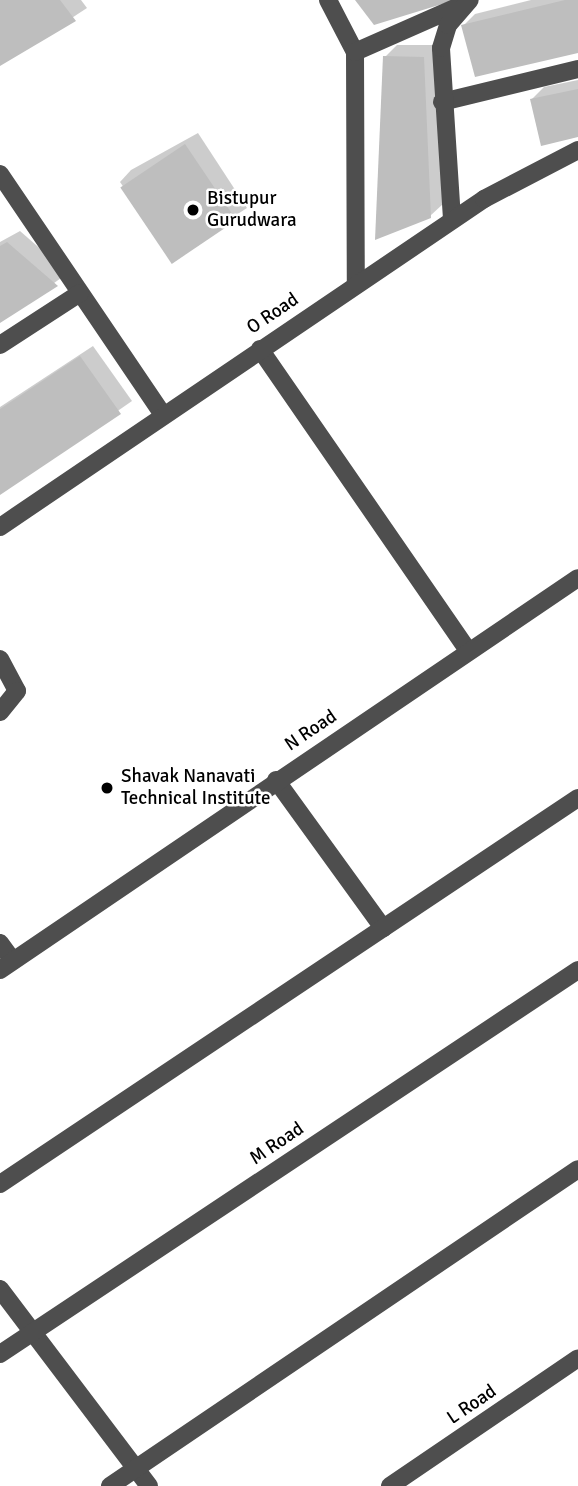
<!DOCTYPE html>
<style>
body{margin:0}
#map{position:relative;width:578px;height:1486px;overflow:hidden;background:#fff;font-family:Signika,sans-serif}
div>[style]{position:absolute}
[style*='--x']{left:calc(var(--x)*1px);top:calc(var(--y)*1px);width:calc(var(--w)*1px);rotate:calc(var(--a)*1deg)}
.shadow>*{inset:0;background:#0003}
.building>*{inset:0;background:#bebebe;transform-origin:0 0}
.minor>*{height:18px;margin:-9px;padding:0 9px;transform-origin:9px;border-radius:9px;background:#4e4e4e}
.dots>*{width:19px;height:19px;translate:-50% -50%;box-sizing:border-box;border:4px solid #fff;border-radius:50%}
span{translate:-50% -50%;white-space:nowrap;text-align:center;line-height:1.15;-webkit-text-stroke:5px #fff;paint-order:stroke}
.poi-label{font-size:19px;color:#000}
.left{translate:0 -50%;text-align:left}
.street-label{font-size:19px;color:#000}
</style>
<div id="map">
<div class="shadow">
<i style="clip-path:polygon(0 0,81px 0,87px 8px,0 65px)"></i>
<i style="clip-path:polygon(531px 0,578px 0,578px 51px,463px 26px,475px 14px)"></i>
<i style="clip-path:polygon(397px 45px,435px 45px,443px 204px,430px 216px,385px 57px)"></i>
<i style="clip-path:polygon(578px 80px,578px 136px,532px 99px,544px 87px)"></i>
<i style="clip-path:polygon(198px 133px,247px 208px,171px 257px,120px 182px,131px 170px)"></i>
<i style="clip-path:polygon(20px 231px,68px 273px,0 322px,0 242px)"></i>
<i style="clip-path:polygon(93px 346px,132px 401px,0 493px,0 407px)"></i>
</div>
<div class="building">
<i style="clip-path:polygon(0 0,60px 0,76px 21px,0 66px)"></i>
<i style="clip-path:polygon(355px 0,452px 0,452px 1px,374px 25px)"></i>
<i style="clip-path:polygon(565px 0,578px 0,578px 53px,475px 77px,461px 25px)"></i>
<i style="clip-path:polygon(383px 56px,424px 57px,431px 218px,375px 240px)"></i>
<i style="clip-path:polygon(578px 89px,578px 137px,541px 146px,530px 99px)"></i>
<i style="left:185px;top:144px;width:92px;height:78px;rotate:56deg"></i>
<i style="clip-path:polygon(7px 242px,58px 286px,0 323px,0 246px)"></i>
<i style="clip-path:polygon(80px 356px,121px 414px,0 495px,0 409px)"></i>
</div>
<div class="minor">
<i style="--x:328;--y:0;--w:59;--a:62.6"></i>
<i style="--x:355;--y:52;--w:231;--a:89.8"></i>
<i style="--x:355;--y:52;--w:119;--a:-23.8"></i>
<i style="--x:442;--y:102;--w:140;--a:-13.6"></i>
<i style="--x:0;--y:174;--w:291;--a:55.9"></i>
<i style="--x:452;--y:219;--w:171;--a:-93.7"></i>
<i style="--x:441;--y:48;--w:24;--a:-73"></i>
<i style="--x:448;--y:25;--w:33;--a:-49"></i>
<i style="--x:0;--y:345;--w:95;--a:-33"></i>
<i style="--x:260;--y:349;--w:364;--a:55.4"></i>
<i style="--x:0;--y:527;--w:585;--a:-34.12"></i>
<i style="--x:484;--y:199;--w:106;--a:-27.5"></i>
<i style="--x:0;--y:659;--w:36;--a:62"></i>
<i style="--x:17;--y:691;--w:27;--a:129"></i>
<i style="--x:276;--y:780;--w:183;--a:54.1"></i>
<i style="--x:0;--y:943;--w:22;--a:54"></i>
<i style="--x:0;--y:970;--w:698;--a:-34.15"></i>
<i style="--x:0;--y:1184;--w:695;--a:-33.74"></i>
<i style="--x:0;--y:1289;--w:247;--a:52.9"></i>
<i style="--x:0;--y:1354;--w:694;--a:-33.6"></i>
<i style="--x:110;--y:1486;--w:565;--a:-34.11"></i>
<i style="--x:390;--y:1486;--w:227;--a:-34.2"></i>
</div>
<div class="dots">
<i style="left:193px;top:210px;background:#000"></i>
<i style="left:107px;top:788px;background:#000"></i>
</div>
<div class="poi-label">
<span class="left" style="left:207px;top:210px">Bistupur<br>Gurudwara</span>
<span class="left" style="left:121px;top:788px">Shavak Nanavati<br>Technical Institute</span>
</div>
<div class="street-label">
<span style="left:273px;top:314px;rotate:-34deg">O Road</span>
<span style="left:311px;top:731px;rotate:-34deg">N Road</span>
<span style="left:277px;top:1144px;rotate:-34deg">M Road</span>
<span style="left:472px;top:1405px;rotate:-34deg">L Road</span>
</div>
</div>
